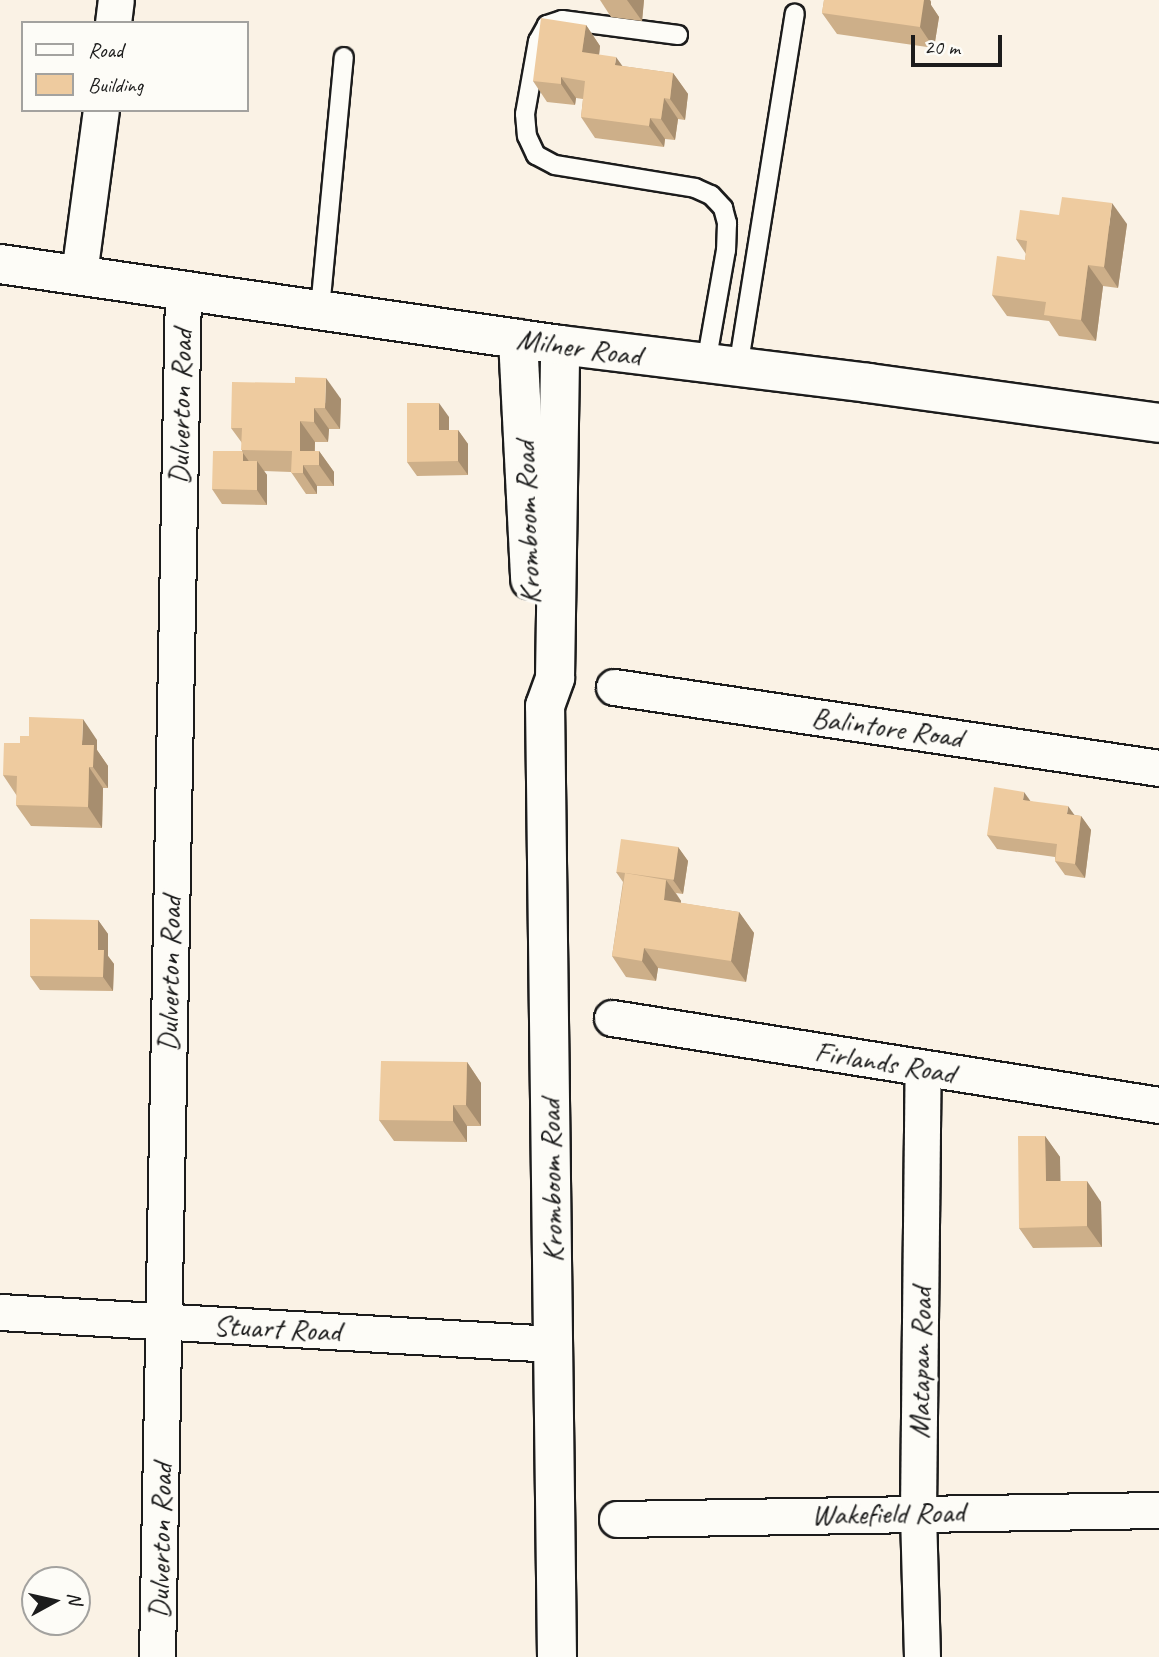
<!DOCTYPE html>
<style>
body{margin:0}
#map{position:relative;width:1159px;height:1657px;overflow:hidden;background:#faf2e5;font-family:Caveat,sans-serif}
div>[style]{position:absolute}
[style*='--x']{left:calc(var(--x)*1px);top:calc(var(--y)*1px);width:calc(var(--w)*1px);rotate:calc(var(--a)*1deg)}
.roads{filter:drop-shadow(2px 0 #1c1c1c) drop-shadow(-2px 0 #1c1c1c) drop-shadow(0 2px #1c1c1c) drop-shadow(0 -2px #1c1c1c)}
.service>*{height:18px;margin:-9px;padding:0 9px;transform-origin:9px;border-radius:9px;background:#fdfcf7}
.minor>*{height:35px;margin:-17.5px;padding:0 17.5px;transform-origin:17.5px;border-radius:17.5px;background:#fdfcf7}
.tertiary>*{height:38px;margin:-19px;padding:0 19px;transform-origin:19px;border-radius:19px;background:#fdfcf7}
.secondary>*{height:38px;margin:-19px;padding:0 19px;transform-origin:19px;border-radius:19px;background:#fdfcf7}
.wall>*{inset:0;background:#cdaf89}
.shaded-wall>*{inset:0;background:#a78e6f}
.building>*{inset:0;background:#eecb9f;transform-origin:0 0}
span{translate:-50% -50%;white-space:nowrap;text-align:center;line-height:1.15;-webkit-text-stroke:7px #fdfcf7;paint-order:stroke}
.street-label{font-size:30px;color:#1c1c1c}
.legend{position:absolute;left:21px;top:21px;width:228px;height:91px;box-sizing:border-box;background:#fdfcf7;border:2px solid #a3a29f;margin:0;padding:9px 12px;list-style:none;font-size:21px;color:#1c1c1c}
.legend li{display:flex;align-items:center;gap:14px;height:35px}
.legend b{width:35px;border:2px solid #a3a29f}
.north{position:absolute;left:21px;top:1566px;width:70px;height:70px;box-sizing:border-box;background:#fdfcf7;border:2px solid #a3a29f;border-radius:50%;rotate:82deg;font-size:19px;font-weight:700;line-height:28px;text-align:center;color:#1c1c1c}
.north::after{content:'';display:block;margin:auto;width:24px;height:32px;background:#1c1c1c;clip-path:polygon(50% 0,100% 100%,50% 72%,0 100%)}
.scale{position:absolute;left:911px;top:35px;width:91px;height:32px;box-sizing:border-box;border:4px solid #1c1c1c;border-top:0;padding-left:9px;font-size:21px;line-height:24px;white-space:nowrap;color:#1c1c1c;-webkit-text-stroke:5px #fdfcf7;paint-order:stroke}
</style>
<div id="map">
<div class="roads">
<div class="service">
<i style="--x:678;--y:35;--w:117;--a:-172.6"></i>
<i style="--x:562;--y:20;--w:16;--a:162"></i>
<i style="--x:547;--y:25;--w:18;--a:119"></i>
<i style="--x:538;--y:41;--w:74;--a:100.1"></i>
<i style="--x:525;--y:114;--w:22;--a:85"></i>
<i style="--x:527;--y:136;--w:21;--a:65"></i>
<i style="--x:536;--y:155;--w:21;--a:28"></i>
<i style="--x:555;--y:165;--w:142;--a:9.3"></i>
<i style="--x:695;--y:188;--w:17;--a:24"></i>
<i style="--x:711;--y:195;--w:18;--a:47"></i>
<i style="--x:723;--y:208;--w:16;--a:75"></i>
<i style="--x:727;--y:223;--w:27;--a:92"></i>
<i style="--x:726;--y:250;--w:116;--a:100"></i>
<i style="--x:320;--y:309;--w:253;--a:-84.6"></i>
<i style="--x:738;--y:368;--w:359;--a:-80.9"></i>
</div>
<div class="minor">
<i style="--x:113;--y:23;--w:23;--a:-83"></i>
<i style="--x:79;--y:274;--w:165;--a:-82.4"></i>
<i style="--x:614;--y:687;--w:551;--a:8.45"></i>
<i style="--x:612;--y:1018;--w:554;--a:9.04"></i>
<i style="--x:0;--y:1312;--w:554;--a:3.31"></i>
<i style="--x:617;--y:1519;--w:542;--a:-0.95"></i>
<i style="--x:157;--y:1657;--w:1367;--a:-88.91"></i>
<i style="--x:922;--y:1657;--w:145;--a:-91.6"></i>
<i style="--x:918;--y:1512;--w:443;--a:-89.4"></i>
</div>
<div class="tertiary">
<i style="--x:518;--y:339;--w:241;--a:87.1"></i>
<i style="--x:557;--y:1657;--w:951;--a:-90.72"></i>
<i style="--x:545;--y:706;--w:30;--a:-70"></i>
<i style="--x:555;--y:678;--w:333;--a:-89.1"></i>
</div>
<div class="secondary">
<i style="--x:0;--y:264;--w:566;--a:8.23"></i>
<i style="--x:560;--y:345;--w:310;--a:7"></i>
<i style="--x:868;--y:383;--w:294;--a:7.8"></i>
</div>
</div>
<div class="wall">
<i style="clip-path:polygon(600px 0,644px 0,642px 21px,611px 17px)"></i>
<i style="clip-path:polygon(824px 0,930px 0,931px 2px,931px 5px,939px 17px,934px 48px,837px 34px,822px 13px)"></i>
<i style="clip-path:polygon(586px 25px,600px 46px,599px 55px,622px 66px,673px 73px,688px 94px,685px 120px,678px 119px,675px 140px,665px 139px,664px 147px,595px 138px,581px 117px,583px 99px,576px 98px,575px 105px,547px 102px,533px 81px)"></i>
<i style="clip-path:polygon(1127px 224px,1118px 288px,1103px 286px,1096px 341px,1059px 336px,1049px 321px,1007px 316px,992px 295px,1025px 260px,1026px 254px,1016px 239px)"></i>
<i style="clip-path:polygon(341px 399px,340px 429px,329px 429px,328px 442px,315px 442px,315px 451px,319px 451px,334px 472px,334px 486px,317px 486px,317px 494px,306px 494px,291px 472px,264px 471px,267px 475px,267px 505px,222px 504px,212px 489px,242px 451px,242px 443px,231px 428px)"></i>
<i style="clip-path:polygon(449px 417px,449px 430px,458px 430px,468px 444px,468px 475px,417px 476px,407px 462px)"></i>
<i style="clip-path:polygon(97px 740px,97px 750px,108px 766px,108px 788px,103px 788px,102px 828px,31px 826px,16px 805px,17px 796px,3px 775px,20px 743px)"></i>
<i style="clip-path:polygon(1030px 801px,1075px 815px,1081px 816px,1091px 830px,1085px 878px,1065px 875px,1055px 861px,1055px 857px,997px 849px,987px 835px)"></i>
<i style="clip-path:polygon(678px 847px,688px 861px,683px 894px,676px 893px,681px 901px,681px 903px,739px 912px,754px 933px,746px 982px,658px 968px,656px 981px,626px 977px,612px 956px,623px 882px,616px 872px)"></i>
<i style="clip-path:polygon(98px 920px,108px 934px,108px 956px,114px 964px,113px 991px,40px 990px,30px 976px)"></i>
<i style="clip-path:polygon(467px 1062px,481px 1083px,481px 1126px,467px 1126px,467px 1142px,394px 1141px,379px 1120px)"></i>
<i style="clip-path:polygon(1045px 1136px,1060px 1157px,1060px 1181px,1101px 1202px,1102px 1247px,1033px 1248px,1019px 1228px)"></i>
</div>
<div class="shaded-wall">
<i style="clip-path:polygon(627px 0,644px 0,642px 21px)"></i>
<i style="clip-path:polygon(919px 0,930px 0,931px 2px,931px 5px,939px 17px,934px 48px,920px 27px)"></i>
<i style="clip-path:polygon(586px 25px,600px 46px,597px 73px,582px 52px)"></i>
<i style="clip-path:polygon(616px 57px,631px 78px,615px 65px)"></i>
<i style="clip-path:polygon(673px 73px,688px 94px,685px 120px,670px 99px)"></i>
<i style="clip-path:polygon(561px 77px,576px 98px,575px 105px,561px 84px)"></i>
<i style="clip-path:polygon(664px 98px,678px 119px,675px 140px,661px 119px)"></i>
<i style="clip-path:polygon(650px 118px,665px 139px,664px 147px,649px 126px)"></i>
<i style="clip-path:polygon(1112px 203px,1127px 224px,1118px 288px,1104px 267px)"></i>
<i style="clip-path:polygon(1088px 265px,1103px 286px,1096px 341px,1081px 320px)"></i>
<i style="clip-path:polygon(326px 378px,341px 399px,340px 429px,325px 408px)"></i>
<i style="clip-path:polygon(439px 403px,449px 417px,449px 444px,439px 430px)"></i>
<i style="clip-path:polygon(314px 408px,329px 429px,328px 442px,314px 422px)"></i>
<i style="clip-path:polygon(300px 421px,315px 442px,314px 465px,300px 451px)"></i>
<i style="clip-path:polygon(458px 430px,468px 444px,468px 475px,458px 461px)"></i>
<i style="clip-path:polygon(319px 451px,334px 472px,334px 486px,319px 465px)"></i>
<i style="clip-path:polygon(243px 453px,253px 467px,243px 461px)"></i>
<i style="clip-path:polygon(257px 461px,267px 475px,267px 505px,257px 490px)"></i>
<i style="clip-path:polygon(303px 465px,317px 486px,317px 494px,303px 473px)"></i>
<i style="clip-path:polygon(83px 719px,97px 740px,97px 750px,108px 766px,108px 788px,93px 767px,82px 745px)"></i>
<i style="clip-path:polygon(89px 767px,103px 788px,102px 828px,88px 807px)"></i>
<i style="clip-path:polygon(1024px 792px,1034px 806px,1023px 800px)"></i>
<i style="clip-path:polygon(1068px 806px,1078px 820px,1067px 814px)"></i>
<i style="clip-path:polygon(1081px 816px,1091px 830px,1085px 878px,1075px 864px)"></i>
<i style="clip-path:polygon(678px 847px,688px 861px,683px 894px,673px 880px)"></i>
<i style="clip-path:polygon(666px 880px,681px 901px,678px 921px,664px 900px)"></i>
<i style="clip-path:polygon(739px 912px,754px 933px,746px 982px,731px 961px)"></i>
<i style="clip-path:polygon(98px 920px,108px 934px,108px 956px,114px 964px,113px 991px,103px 977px,98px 950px)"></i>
<i style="clip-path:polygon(644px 948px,658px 968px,656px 981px,642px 961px)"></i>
<i style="clip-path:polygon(467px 1062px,481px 1083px,481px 1126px,466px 1105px)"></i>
<i style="clip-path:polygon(453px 1105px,467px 1126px,467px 1142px,453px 1121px)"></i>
<i style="clip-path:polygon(1045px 1136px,1060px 1157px,1061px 1202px,1046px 1181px)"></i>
<i style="clip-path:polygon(1087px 1181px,1101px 1202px,1102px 1247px,1087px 1226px)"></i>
</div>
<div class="building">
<i style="clip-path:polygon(824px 0,924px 0,920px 27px,822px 13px)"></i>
<i style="clip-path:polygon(541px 18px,586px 25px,582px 52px,616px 57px,615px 65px,673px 73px,670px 99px,664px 98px,661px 119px,650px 118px,649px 126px,581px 117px,585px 81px,561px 77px,561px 84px,533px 81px)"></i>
<i style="clip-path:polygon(1062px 197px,1112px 203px,1104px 267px,1088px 265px,1081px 320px,1044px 315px,1046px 302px,992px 295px,997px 256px,1025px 260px,1027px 241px,1016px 239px,1020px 210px,1059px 215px)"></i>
<i style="clip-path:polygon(295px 377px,326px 378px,325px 408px,314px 408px,314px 422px,300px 421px,300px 451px,319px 451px,319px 465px,303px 465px,303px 473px,291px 473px,292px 451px,241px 450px,242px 428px,231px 428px,232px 382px,295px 383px)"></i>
<i style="clip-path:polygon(407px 403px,439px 403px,439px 430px,458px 430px,458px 461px,407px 462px)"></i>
<i style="clip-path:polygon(213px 451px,242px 451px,243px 453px,243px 461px,257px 461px,257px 490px,212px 489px)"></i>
<i style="clip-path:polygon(29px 717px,83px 719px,82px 745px,94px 745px,93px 767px,89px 767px,88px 807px,16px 805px,17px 776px,3px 775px,4px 743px,20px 743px,20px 736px,29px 736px)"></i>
<i style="clip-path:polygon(994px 787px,1024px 792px,1023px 800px,1068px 806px,1067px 814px,1081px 816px,1075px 864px,1055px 861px,1057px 844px,987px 835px)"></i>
<i style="left:621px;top:839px;width:58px;height:33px;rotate:8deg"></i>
<i style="clip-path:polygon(625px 873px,666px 880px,664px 900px,739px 912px,731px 961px,644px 948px,642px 961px,612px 956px)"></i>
<i style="clip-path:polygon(30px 919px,98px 920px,98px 950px,104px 950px,103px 977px,30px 976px)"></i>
<i style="clip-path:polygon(381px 1061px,467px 1062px,466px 1105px,453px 1105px,453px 1121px,379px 1120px)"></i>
<i style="clip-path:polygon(1018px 1136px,1045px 1136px,1046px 1181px,1087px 1181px,1087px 1226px,1019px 1228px)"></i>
</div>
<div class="street-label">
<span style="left:579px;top:347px;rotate:8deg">Milner Road</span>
<span style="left:180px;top:407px;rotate:-89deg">Dulverton Road</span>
<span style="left:527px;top:523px;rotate:-92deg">Kromboom Road</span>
<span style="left:887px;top:727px;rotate:8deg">Balintore Road</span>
<span style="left:169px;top:974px;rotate:-89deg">Dulverton Road</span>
<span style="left:885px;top:1062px;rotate:9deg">Firlands Road</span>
<span style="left:551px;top:1181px;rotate:-91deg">Kromboom Road</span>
<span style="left:277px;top:1328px;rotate:3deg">Stuart Road</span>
<span style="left:920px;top:1363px;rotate:-89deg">Matapan Road</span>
<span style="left:888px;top:1513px;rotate:-1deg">Wakefield Road</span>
<span style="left:160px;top:1541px;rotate:-89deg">Dulverton Road</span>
</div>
<ul class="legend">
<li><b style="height:9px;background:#fdfcf7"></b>Road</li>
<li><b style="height:19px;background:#eecb9f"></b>Building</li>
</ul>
<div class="north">N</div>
<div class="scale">20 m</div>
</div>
